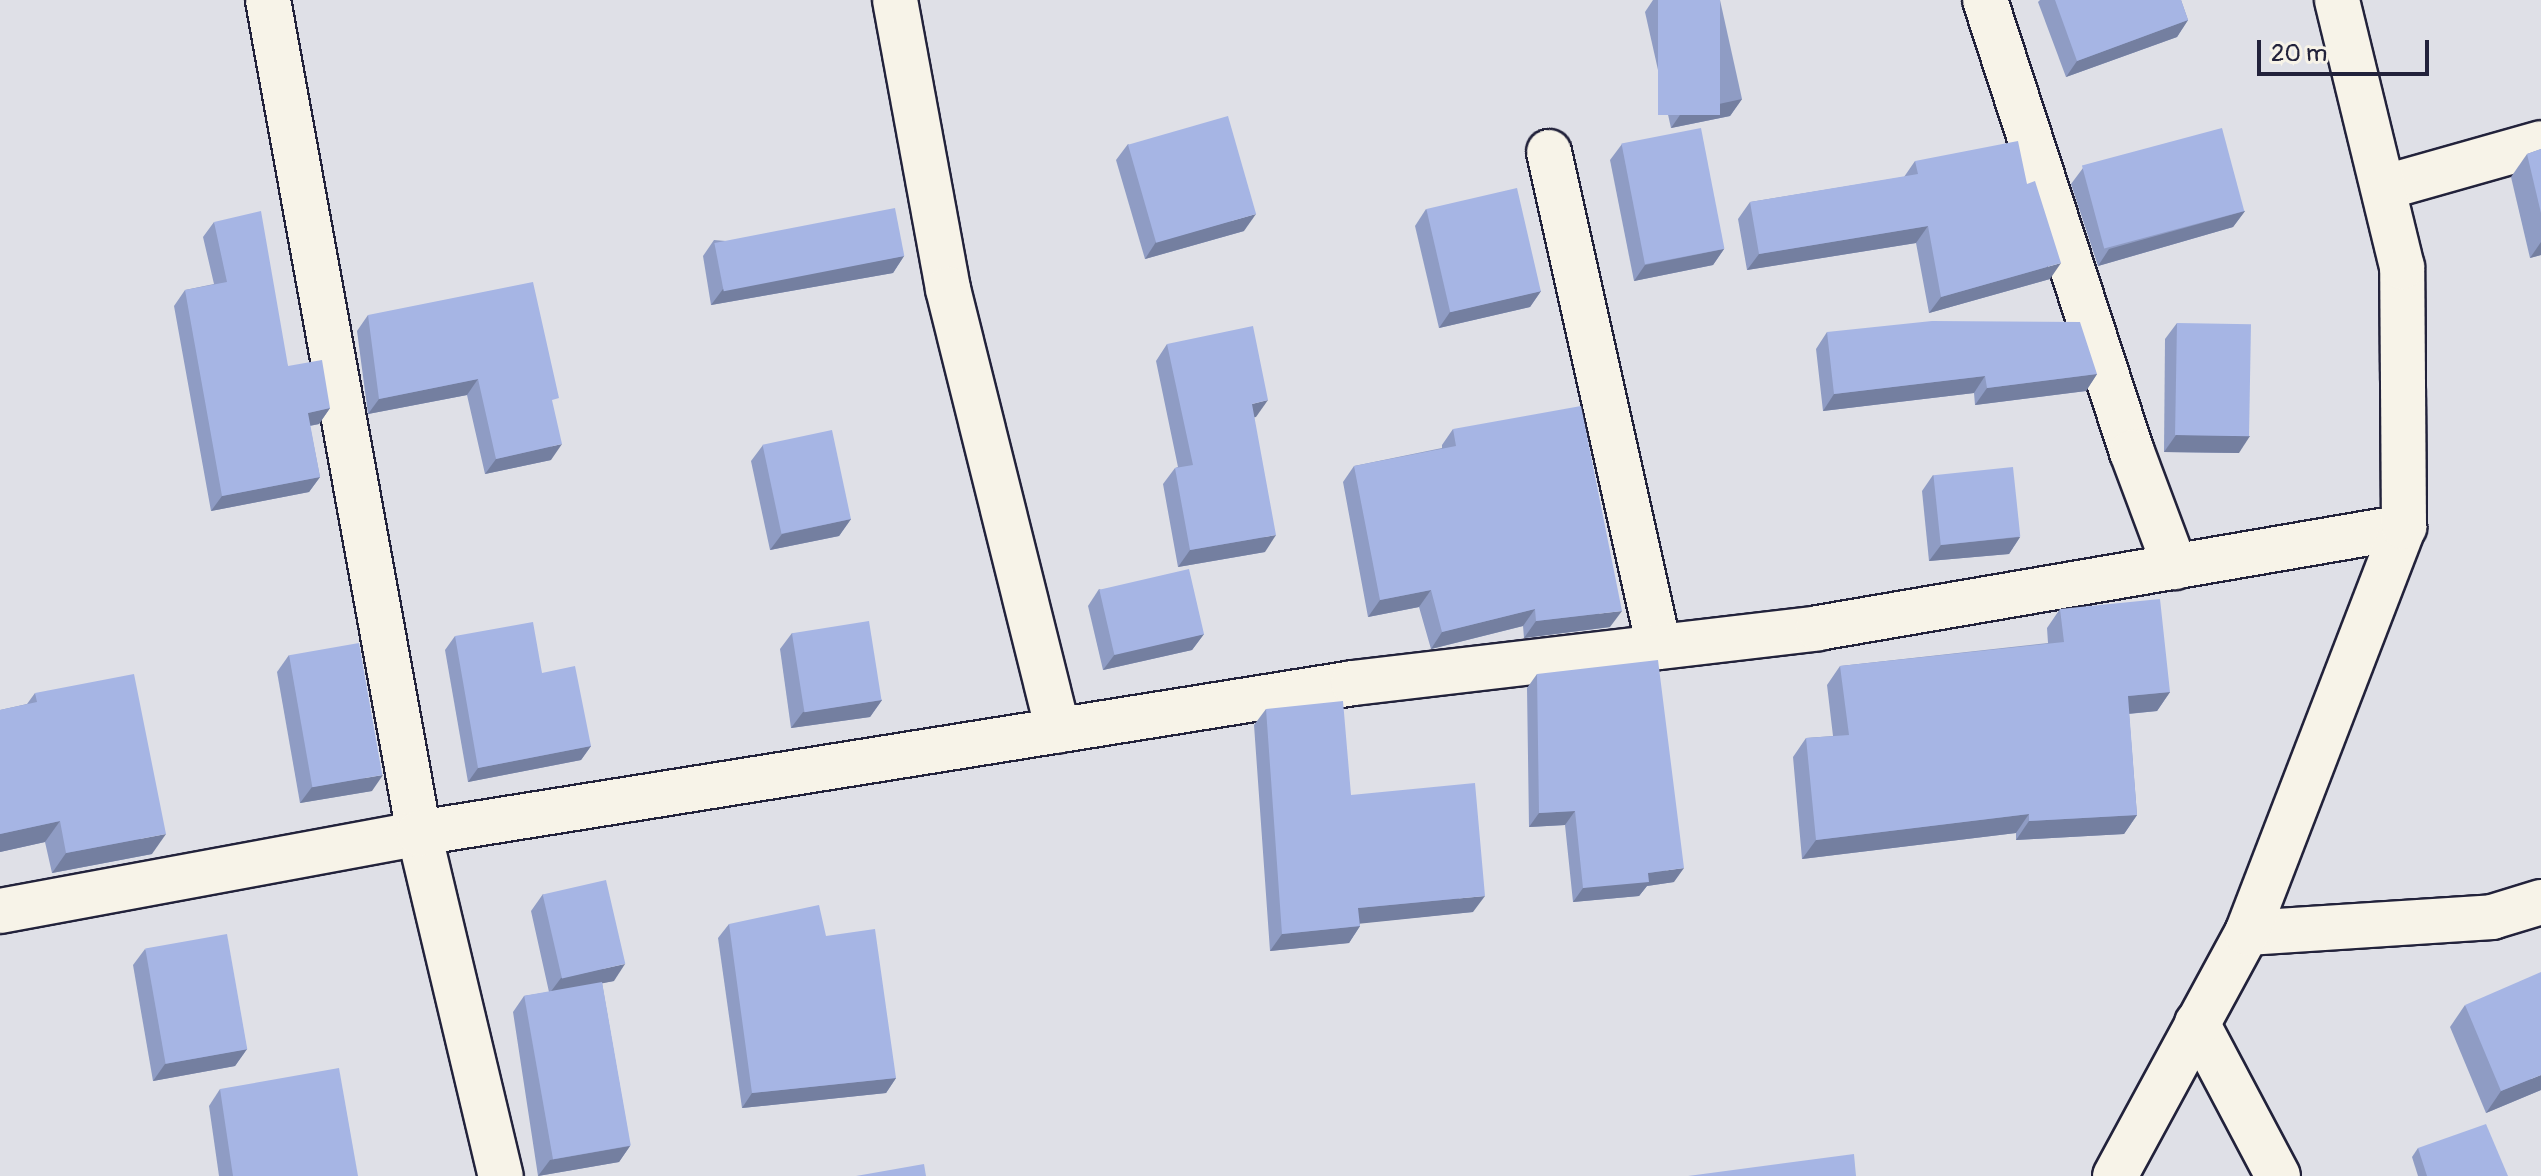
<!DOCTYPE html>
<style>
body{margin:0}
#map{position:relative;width:2541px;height:1176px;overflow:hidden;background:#dfe0e7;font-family:Pangolin,sans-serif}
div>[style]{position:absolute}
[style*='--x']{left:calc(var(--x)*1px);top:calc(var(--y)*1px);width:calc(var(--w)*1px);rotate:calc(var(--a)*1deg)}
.roads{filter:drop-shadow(2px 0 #22223b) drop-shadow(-2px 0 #22223b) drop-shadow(0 2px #22223b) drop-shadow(0 -2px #22223b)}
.street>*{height:44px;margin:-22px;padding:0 22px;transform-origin:22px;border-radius:22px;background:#f7f3e8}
.secondary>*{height:44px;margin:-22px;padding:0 22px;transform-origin:22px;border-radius:22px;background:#f7f3e8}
.wall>*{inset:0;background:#8f9cc4}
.shaded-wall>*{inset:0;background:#747fa0}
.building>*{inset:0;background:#a6b5e4;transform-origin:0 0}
span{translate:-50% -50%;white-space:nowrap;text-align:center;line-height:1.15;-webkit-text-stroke:6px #f7f3e8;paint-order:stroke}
.scale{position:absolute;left:2257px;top:40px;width:172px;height:36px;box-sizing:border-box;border:4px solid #22223b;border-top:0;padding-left:10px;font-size:24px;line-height:28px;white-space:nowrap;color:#22223b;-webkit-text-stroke:6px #f7f3e8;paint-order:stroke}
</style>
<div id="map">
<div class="roads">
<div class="street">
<i style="--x:268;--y:0;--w:847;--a:79.73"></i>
<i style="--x:419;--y:833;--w:353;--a:76.6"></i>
<i style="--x:895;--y:0;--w:294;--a:79.6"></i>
<i style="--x:948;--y:289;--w:455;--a:76"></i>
<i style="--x:1985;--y:0;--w:475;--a:72"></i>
<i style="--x:2132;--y:452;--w:123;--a:69.5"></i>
<i style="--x:1549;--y:152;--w:507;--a:77.47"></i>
<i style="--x:2386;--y:187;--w:161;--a:-15.8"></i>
<i style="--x:0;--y:911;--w:426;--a:-10.5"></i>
<i style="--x:419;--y:833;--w:946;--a:-9.12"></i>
<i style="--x:1353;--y:683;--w:468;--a:-6.7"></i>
<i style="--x:1818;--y:628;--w:595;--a:-9.78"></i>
<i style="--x:2247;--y:933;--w:246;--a:-3.7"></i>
<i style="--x:2492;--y:917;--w:51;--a:-17"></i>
<i style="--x:2197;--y:1023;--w:173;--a:62.1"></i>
</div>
<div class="secondary">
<i style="--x:2115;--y:1176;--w:277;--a:-61.5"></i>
<i style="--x:2247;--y:933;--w:435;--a:-68.9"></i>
<i style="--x:2404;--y:527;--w:260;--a:-90.4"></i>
<i style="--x:2402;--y:267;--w:275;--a:-103.7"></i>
</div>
</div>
<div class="wall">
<i style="clip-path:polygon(1653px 0,1720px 0,1742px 99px,1730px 116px,1671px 128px,1645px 12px)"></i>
<i style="clip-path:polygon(2040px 0,2181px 0,2188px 20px,2177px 37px,2066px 77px,2038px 2px)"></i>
<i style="clip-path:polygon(1128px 144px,1244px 231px,1145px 259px,1116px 160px)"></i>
<i style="clip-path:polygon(1622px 144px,1724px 249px,1713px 265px,1634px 281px,1610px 160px)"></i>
<i style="clip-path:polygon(2541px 149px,2541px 255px,2530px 258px,2511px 177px,2527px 154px)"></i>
<i style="clip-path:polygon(1915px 161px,2027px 184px,2050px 279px,1929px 313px,1916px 243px,1747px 270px,1738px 219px,1750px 202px,1904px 177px)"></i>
<i style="clip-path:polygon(2083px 168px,2245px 211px,2233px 227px,2098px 266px,2071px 184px)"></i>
<i style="clip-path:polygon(1426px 209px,1541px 291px,1530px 307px,1439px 328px,1415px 226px)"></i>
<i style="clip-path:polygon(214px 222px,288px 366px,330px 408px,319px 424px,310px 426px,320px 477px,309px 492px,211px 511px,174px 306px,185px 290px,214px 284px,203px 237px)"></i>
<i style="clip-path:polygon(714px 240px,904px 256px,893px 273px,711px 305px,703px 256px)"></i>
<i style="clip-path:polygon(368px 315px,553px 406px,551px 460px,485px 474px,467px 395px,368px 414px,357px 331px)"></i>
<i style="clip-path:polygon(2177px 323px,2239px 453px,2164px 452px,2165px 339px)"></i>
<i style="clip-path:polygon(1827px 332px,2097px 374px,2086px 391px,1975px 405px,1974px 393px,1823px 411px,1816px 349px)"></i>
<i style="clip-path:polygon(1167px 344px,1256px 417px,1254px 417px,1265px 552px,1178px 567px,1163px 484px,1175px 468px,1178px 467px,1156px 361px)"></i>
<i style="clip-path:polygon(1453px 429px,1610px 627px,1524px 638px,1523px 626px,1431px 649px,1419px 607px,1368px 617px,1343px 482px,1354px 466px,1442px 448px,1442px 445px)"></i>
<i style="clip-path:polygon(763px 445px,851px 519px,839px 536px,770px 550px,751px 461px)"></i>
<i style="clip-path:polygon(1933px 475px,2020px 537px,2009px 554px,1929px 561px,1922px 491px)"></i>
<i style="clip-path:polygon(1099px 589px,1204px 634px,1192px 650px,1103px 670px,1088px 606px)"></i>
<i style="clip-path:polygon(2060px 609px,2170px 692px,2157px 711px,2129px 714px,2137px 815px,2124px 834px,2016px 840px,2016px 833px,1802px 859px,1793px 757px,1806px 738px,1833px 736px,1827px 685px,1840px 666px,2048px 643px,2047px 628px)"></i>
<i style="clip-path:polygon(792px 633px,882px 700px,870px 717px,791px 728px,780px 649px)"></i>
<i style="clip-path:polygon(455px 636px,542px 673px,591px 746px,581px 760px,468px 782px,445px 650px)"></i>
<i style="clip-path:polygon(289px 655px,372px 791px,300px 803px,277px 672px)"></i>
<i style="clip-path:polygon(1537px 674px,1674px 882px,1647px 886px,1639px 896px,1573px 902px,1565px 825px,1529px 827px,1527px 688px)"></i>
<i style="clip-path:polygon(35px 693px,152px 854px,52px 873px,45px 842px,0 852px,0 710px,27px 704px)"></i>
<i style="clip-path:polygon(1266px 709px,1351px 795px,1473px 912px,1360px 923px,1360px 926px,1349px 943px,1270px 951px,1254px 725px)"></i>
<i style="clip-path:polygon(543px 894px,614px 981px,602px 983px,630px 1146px,619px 1162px,538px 1176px,513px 1012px,524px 996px,549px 992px,531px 911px)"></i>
<i style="clip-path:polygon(729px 924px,826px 936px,896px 1078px,886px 1093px,742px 1108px,718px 938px)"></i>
<i style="clip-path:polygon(145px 949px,247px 1049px,235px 1066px,153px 1081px,133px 965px)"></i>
<i style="clip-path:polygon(2465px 1005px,2541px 1090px,2486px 1113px,2450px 1027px)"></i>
<i style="clip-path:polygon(220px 1089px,358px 1176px,219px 1176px,209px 1106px)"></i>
<i style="clip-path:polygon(2418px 1148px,2508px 1176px,2418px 1176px,2412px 1157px)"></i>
</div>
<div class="shaded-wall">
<i style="clip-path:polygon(2188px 20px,2177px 37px,2066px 77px,2077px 61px)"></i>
<i style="clip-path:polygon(1742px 99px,1730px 116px,1671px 128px,1682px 112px)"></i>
<i style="clip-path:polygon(2245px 211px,2233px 227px,2098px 266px,2109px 249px)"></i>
<i style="clip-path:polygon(1256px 214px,1244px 231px,1145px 259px,1156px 242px)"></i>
<i style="clip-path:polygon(1928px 226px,1916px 243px,1747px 270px,1759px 254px)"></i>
<i style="clip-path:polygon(2541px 242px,2541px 255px,2530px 258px)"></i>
<i style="clip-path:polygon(1724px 249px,1713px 265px,1634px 281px,1645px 265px)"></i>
<i style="clip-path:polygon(904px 256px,893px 273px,711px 305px,723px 289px)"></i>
<i style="clip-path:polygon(2061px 263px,2050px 279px,1929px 313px,1941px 297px)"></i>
<i style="clip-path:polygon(1541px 291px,1530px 307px,1439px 328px,1450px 312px)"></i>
<i style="clip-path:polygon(2097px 374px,2086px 391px,1975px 405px,1987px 388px)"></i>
<i style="clip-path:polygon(1985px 376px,1974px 393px,1823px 411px,1834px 394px)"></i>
<i style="clip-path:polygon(478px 379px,467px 395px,368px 414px,379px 399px)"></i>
<i style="clip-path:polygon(1268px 400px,1256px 417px,1240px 420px,1252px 404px)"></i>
<i style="clip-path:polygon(330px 408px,319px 424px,297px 428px,308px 413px)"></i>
<i style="clip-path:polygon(2176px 435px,2250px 436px,2239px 453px,2164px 452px)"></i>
<i style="clip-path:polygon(562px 444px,551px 460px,485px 474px,496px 459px)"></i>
<i style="clip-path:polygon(320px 477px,309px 492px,211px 511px,222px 496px)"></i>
<i style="clip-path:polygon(851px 519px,839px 536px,770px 550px,782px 534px)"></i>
<i style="clip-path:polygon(1276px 535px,1265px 552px,1178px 567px,1190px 550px)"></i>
<i style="clip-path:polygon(2020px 537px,2009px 554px,1929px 561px,1941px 545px)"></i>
<i style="clip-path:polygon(1431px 590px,1419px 607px,1368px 617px,1380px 600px)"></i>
<i style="clip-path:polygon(1535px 609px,1523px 626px,1431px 649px,1442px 632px)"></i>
<i style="clip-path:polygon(1622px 611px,1610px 627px,1524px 638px,1536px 621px)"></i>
<i style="clip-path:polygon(1204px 634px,1192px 650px,1103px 670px,1115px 654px)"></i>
<i style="clip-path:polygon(2170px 692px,2157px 711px,2115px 715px,2128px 696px)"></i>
<i style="clip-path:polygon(882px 700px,870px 717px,791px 728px,803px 712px)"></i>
<i style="clip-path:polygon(591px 746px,581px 760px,468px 782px,478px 768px)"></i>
<i style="clip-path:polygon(383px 775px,372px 791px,300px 803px,312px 787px)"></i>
<i style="clip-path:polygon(1575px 811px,1565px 825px,1529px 827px,1539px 813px)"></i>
<i style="clip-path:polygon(2029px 814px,2016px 833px,1802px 859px,1816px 840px)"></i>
<i style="clip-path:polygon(2137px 815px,2124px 834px,2016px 840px,2029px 821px)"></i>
<i style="clip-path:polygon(60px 821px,45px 842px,0 852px,0 834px)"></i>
<i style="clip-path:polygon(166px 834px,152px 854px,52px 873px,66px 853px)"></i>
<i style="clip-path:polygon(1684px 868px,1674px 882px,1647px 886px,1639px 896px,1573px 902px,1583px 888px,1648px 873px)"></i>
<i style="clip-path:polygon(1485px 896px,1473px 912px,1347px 925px,1358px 908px)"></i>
<i style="clip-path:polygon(1360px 926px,1349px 943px,1270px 951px,1282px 934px)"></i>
<i style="clip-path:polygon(625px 964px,614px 981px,549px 994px,561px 978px)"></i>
<i style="clip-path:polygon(247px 1049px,235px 1066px,153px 1081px,165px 1064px)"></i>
<i style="clip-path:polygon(2541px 1075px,2541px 1090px,2486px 1113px,2501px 1091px)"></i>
<i style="clip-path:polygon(896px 1078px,886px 1093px,742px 1108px,752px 1093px)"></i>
<i style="clip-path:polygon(630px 1146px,619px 1162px,538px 1176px,550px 1160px)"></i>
</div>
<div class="building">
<i style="left:1658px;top:0;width:62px;height:115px"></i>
<i style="clip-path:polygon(2055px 0,2181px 0,2188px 20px,2077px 61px)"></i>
<i style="left:1228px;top:116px;width:102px;height:104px;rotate:74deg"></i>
<i style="left:1701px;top:128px;width:123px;height:81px;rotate:79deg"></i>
<i style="left:2222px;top:128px;width:86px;height:145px;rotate:75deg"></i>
<i style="clip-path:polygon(2018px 141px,2027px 184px,2035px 181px,2061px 263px,1941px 297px,1928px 226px,1759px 254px,1750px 202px,1918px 174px,1915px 161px)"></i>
<i style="clip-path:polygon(2541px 149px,2541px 213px,2527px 154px)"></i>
<i style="left:1517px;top:188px;width:106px;height:93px;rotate:77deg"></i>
<i style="left:895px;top:208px;width:49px;height:184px;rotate:79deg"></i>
<i style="clip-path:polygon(261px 211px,288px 366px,322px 360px,330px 408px,308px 413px,320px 477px,222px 496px,185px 290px,227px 282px,214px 222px)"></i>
<i style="clip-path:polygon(533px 282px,559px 398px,552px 400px,562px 444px,496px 459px,478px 379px,379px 399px,368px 315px)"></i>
<i style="clip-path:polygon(1932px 321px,2080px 322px,2097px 374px,1987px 388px,1985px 376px,1834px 394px,1827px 332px)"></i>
<i style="left:2177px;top:323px;width:74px;height:112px;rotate:1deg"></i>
<i style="clip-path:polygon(1253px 326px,1268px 400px,1252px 404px,1276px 535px,1190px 550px,1175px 468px,1193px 465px,1167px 344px)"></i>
<i style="clip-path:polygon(1581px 406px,1622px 611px,1536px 621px,1535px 609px,1442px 632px,1431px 590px,1380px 600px,1354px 466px,1456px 446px,1453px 429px)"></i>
<i style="left:832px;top:430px;width:91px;height:71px;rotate:78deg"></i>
<i style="left:2013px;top:467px;width:70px;height:80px;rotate:84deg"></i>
<i style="left:1189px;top:569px;width:67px;height:92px;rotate:77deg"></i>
<i style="clip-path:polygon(2160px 599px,2170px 692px,2128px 696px,2137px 815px,2029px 821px,2029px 814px,1816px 840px,1806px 738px,1849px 735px,1840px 666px,2064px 642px,2060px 609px)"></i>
<i style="left:869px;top:621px;width:80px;height:78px;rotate:81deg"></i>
<i style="clip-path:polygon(533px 622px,542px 673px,575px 666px,591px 746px,478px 768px,455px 636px)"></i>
<i style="left:359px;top:643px;width:134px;height:71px;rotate:80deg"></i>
<i style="clip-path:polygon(1658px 660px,1684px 868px,1648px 873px,1649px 882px,1583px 888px,1575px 811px,1539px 813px,1537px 674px)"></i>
<i style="clip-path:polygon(134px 674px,166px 834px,66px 853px,60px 821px,0 834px,0 710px,37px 702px,35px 693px)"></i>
<i style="clip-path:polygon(1343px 701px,1351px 795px,1475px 783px,1485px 896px,1358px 908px,1360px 926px,1282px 934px,1266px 709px)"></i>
<i style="left:606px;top:880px;width:86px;height:65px;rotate:77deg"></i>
<i style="clip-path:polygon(819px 905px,826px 936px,875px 929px,896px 1078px,752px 1093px,729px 924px)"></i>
<i style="left:227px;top:934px;width:117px;height:83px;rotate:80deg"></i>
<i style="clip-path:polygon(2541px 972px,2541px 1075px,2501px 1091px,2465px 1005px)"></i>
<i style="left:602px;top:982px;width:166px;height:79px;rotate:80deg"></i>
<i style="clip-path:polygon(339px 1068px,358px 1176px,233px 1176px,220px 1089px)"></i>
<i style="clip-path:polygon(2486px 1124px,2508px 1176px,2427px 1176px,2418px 1148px)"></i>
<i style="clip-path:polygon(1854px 1154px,1856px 1176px,1688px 1176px)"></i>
<i style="clip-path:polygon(924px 1164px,926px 1176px,856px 1176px)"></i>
</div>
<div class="scale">20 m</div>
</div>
